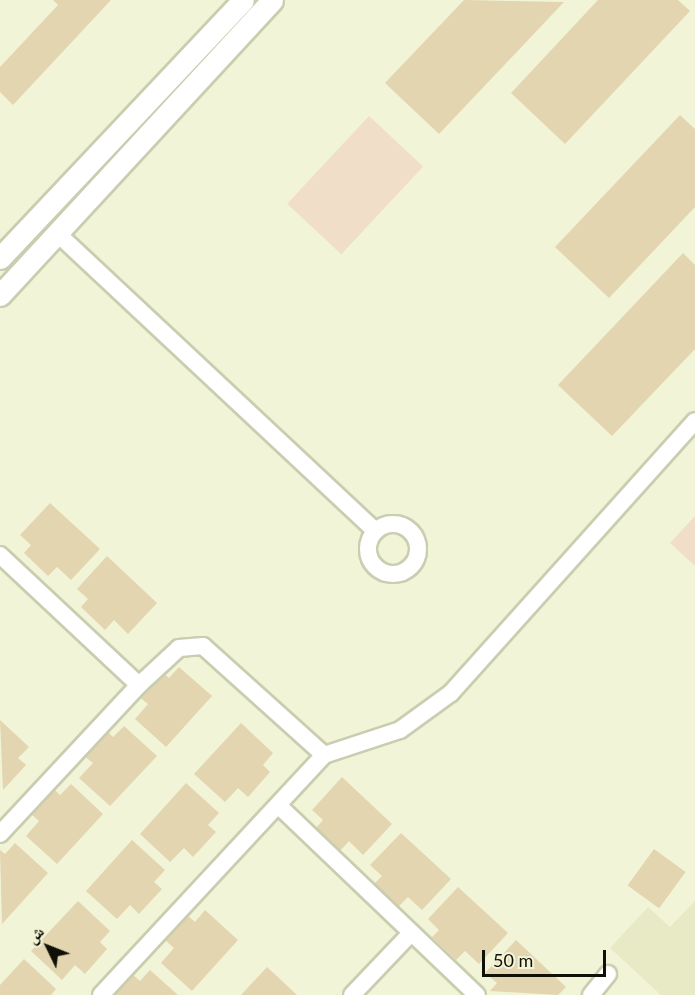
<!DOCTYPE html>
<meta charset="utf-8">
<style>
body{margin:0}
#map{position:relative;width:695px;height:995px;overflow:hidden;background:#f2f4d7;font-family:Lato,"Noto Naskh Arabic",sans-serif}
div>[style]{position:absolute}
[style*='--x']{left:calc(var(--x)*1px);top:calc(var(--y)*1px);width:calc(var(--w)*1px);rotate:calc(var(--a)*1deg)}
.built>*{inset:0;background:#e7eac5}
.green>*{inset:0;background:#f0dec9;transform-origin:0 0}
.building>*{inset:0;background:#e2d5b0;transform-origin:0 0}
.roads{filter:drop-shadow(2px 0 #cacdb0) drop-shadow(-2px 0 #cacdb0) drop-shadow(0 2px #cacdb0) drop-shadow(0 -2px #cacdb0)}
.minor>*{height:16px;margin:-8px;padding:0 8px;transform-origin:8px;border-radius:8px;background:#fff}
.minor>.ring{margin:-8px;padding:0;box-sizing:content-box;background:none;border:16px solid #fff;border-radius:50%}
.tertiary>*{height:21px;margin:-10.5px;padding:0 10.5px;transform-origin:10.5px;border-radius:10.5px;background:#fff}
span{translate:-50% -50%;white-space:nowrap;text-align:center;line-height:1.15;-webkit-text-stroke:6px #f2f4d7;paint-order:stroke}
.north{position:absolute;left:18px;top:917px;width:60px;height:60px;-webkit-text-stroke:4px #f2f4d7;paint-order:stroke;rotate:313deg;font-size:16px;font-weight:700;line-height:24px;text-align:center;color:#0f1006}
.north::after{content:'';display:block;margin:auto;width:21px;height:27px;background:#0f1006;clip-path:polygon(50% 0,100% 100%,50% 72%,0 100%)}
.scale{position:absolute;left:482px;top:950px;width:124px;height:27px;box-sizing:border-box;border:3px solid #0f1006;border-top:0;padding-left:8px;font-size:18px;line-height:21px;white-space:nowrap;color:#0f1006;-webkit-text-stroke:4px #f2f4d7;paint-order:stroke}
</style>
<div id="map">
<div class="built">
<i style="clip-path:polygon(695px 901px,695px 995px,661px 995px,610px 948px,648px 907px,670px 927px)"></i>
</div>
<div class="green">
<i style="left:369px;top:116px;width:74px;height:120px;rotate:43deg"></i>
<i style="clip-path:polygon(695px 516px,695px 566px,670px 543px)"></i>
</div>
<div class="building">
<i style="clip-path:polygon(53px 0,111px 0,13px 105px,0 92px,0 67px,58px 5px)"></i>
<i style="clip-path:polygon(464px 0,564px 2px,439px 134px,385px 83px)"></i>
<i style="clip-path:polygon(598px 0,678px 0,690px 11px,565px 144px,511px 93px)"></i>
<i style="clip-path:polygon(680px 115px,695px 129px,695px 207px,609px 298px,555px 247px)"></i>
<i style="clip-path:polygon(683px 253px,695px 265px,695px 349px,612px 436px,558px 385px)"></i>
<i style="clip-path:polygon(50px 503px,100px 549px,71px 580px,57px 567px,48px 576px,24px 553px,31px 545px,20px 535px)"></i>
<i style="clip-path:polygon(107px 556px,157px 603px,128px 634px,114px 620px,105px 630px,81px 607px,88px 599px,77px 589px)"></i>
<i style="clip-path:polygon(179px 667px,212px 696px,166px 747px,135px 719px,148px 704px,138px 696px,161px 671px,169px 678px)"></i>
<i style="clip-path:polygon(0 720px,29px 747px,18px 758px,26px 765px,3px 790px)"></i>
<i style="clip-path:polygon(241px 723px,273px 753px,263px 765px,270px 772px,248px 797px,238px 788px,225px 802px,194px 774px)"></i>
<i style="clip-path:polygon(124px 726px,157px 756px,110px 806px,79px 778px,93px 763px,83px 755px,106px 730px,113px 737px)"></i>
<i style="clip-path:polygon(342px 777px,392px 824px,363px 855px,349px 841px,340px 851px,316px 828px,323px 820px,312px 810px)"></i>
<i style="clip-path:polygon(186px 783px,219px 813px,208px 825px,216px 832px,193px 857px,184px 848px,170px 862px,140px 834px)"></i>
<i style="clip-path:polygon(71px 784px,103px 814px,57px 864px,26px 836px,39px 821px,30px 813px,53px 788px,60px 795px)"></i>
<i style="clip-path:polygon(401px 833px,451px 879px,422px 910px,408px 897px,399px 906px,374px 884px,382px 876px,370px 865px)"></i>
<i style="clip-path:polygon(132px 840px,165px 870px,154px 882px,162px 889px,139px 914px,130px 905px,117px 919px,86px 891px)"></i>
<i style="clip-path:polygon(15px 843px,48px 873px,2px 924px,0 850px,5px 854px)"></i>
<i style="left:654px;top:849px;width:39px;height:45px;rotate:36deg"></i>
<i style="clip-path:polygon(458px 887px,508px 933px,479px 964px,465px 951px,456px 960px,432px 937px,439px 930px,428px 919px)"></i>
<i style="clip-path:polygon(78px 901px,110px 931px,100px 942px,107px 949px,85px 974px,75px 965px,62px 980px,31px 951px)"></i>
<i style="clip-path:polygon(205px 910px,238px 940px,192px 991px,161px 963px,174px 948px,164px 939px,187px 915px,195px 922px)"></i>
<i style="clip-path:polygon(516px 940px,566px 987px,558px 995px,490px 991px,497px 983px,485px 973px)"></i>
<i style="clip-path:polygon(24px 959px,56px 989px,51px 995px,0 995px,0 985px)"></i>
<i style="clip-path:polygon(267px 967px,297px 995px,241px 995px)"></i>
<i style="clip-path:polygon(150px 970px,178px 995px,113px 995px,132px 974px,140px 981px)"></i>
</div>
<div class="roads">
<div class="minor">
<i style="--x:57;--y:233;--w:436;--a:43.1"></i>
<i class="ring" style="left:368px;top:524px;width:34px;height:34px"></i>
<i style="--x:0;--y:555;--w:190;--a:43.1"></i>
<i style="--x:139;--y:685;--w:54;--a:-42.8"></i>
<i style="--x:179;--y:648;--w:24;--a:-5"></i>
<i style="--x:203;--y:646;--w:163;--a:42"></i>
<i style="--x:324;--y:755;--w:80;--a:-18.2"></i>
<i style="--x:400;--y:730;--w:63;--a:-36"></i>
<i style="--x:451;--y:693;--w:365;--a:-48.1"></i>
<i style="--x:278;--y:805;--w:275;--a:43.7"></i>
<i style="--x:0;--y:834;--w:204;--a:-47"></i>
<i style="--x:101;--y:995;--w:328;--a:-47.1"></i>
<i style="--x:352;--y:995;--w:86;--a:-46.4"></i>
<i style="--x:591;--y:995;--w:27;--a:-51"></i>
</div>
<div class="tertiary">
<i style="--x:0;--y:258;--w:354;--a:-46.7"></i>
<i style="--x:0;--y:295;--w:401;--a:-47.3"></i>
</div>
</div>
<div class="north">ش</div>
<div class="scale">50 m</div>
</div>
